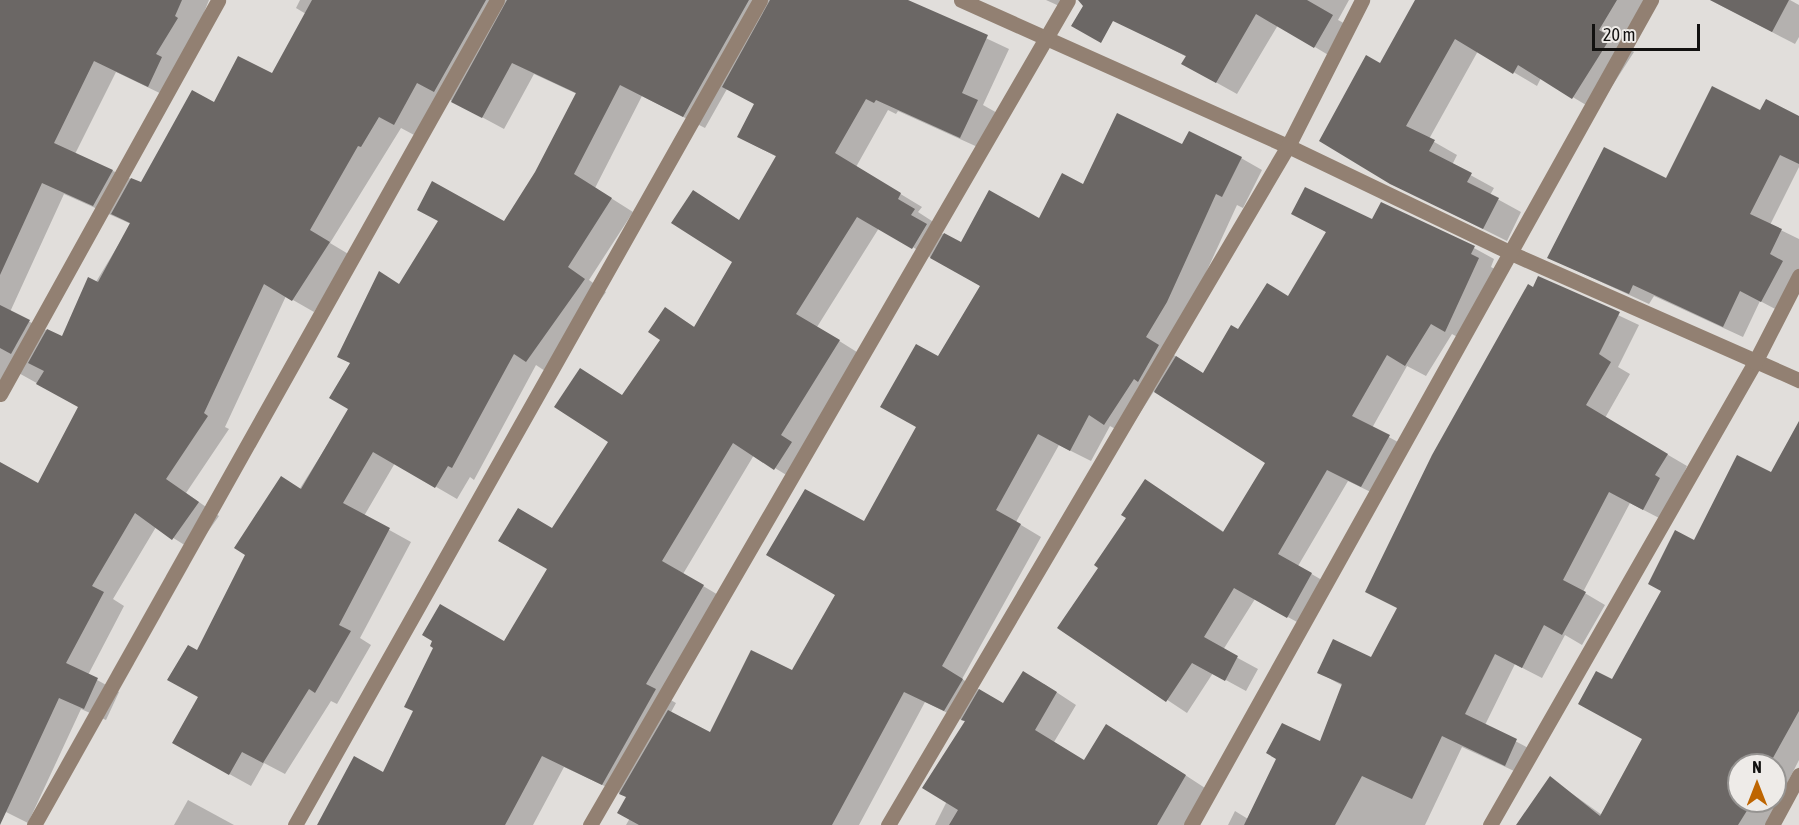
<!DOCTYPE html>
<style>
body{margin:0}
#map{position:relative;width:1799px;height:825px;overflow:hidden;background:#e1dedb;font-family:"Asap Condensed",sans-serif}
div>[style]{position:absolute}
[style*='--x']{left:calc(var(--x)*1px);top:calc(var(--y)*1px);width:calc(var(--w)*1px);rotate:calc(var(--a)*1deg)}
.shadow>*{inset:0;background:#0003}
.building>*{inset:0;background:#6b6765}
.minor>*{height:15px;margin:-7.5px;padding:0 7.5px;transform-origin:7.5px;border-radius:7.5px;background:#928072}
span{translate:-50% -50%;white-space:nowrap;text-align:center;line-height:1.15;-webkit-text-stroke:4.5px #eeebe8;paint-order:stroke}
.north{position:absolute;left:1727px;top:753px;width:60px;height:60px;box-sizing:border-box;background:#eeebe8;border:2px solid #969492;border-radius:50%;rotate:0deg;font-size:16px;font-weight:700;line-height:24px;text-align:center;color:#121110}
.north::after{content:'';display:block;margin:auto;width:21px;height:27px;background:#be6501;clip-path:polygon(50% 0,100% 100%,50% 72%,0 100%)}
.scale{position:absolute;left:1592px;top:24px;width:108px;height:27px;box-sizing:border-box;border:3px solid #121110;border-top:0;padding-left:8px;font-size:18px;line-height:21px;white-space:nowrap;color:#121110;-webkit-text-stroke:4px #eeebe8;paint-order:stroke}
</style>
<div id="map">
<div class="shadow">
<i style="clip-path:polygon(evenodd,0 0,209px 0,170px 98px,116px 72px,75px 154px,142px 184px,214px 104px,273px 75px,306px 14px,296px 8px,300px 0,905px 0,1009px 49px,983px 105px,999px 114px,982px 149px,898px 111px,896px 114px,888px 110px,856px 167px,922px 207px,918px 212px,935px 223px,932px 228px,961px 244px,1040px 220px,1084px 186px,1183px 146px,1241px 158px,1262px 170px,1243px 208px,1237px 205px,1187px 314px,1166px 350px,1204px 374px,1239px 331px,1289px 297px,1328px 233px,1293px 214px,1373px 221px,1474px 248px,1494px 259px,1491px 267px,1498px 271px,1466px 342px,1452px 334px,1426px 376px,1407px 366px,1372px 428px,1409px 448px,1381px 497px,1348px 481px,1298px 566px,1332px 586px,1308px 628px,1255px 599px,1223px 650px,1258px 669px,1246px 691px,1213px 673px,1187px 713px,1059px 628px,1100px 567px,1146px 481px,1224px 532px,1267px 463px,1154px 391px,1126px 435px,1110px 426px,1091px 461px,1059px 445px,1016px 522px,1041px 537px,962px 679px,1004px 705px,1044px 684px,1076px 705px,1054px 742px,1085px 762px,1127px 737px,1205px 788px,1184px 825px,935px 825px,947px 801px,966px 722px,925px 702px,859px 825px,626px 825px,630px 818px,628px 797px,564px 767px,533px 825px,318px 825px,383px 774px,505px 643px,549px 569px,552px 530px,610px 442px,623px 396px,662px 340px,666px 309px,696px 328px,734px 262px,694px 192px,740px 221px,777px 157px,739px 137px,756px 104px,727px 89px,705px 128px,642px 96px,595px 188px,633px 212px,589px 280px,606px 292px,548px 373px,536px 365px,474px 480px,470px 477px,457px 499px,395px 463px,364px 516px,411px 542px,360px 638px,371px 645px,337px 704px,331px 701px,285px 774px,264px 763px,251px 786px,195px 755px,200px 697px,197px 652px,350px 409px,400px 285px,505px 223px,537px 172px,577px 94px,534px 74px,504px 129px,439px 94px,416px 136px,401px 128px,330px 243px,350px 255px,314px 312px,286px 296px,225px 427px,229px 429px,186px 493px,219px 516px,194px 551px,156px 527px,113px 599px,124px 606px,88px 675px,119px 692px,106px 720px,81px 709px,28px 823px,0 809px,0 464px,38px 485px,80px 407px,15px 371px,0 402px,0 0,64px 194px,131px 224px,62px 338px,10px 312px,64px 194px,0 0,879px 228px,981px 286px,939px 358px,917px 427px,865px 523px,837px 595px,793px 672px,710px 734px,670px 714px,676px 703px,667px 698px,725px 599px,683px 574px,754px 455px,796px 481px,860px 354px,817px 327px,879px 228px)"></i>
<i style="clip-path:polygon(1046px 0,1073px 0,1068px 10px)"></i>
<i style="clip-path:polygon(1102px 0,1349px 0,1338px 20px,1353px 28px,1335px 59px,1278px 25px,1237px 94px,1183px 64px,1187px 57px,1096px 11px)"></i>
<i style="clip-path:polygon(1432px 0,1648px 0,1622px 44px,1634px 52px,1596px 111px,1541px 78px,1537px 86px,1478px 51px,1429px 139px,1457px 155px,1452px 165px,1494px 188px,1490px 195px,1521px 212px,1507px 241px,1391px 183px,1380px 65px)"></i>
<i style="clip-path:polygon(1710px 0,1790px 0,1799px 5px,1799px 37px,1795px 44px)"></i>
<i style="clip-path:polygon(1761px 111px,1799px 117px,1799px 167px,1770px 225px,1799px 239px,1799px 279px,1781px 312px,1760px 301px,1743px 337px,1654px 296px,1649px 304px,1549px 258px,1666px 181px)"></i>
<i style="clip-path:polygon(1539px 278px,1639px 325px,1618px 367px,1630px 374px,1605px 418px,1687px 466px,1663px 520px,1630px 503px,1583px 592px,1605px 605px,1582px 645px,1565px 635px,1542px 678px,1515px 664px,1485px 725px,1536px 752px,1525px 776px,1462px 747px,1425px 825px,1228px 825px,1235px 811px,1248px 819px,1321px 743px,1343px 686px,1318px 672px,1371px 659px,1398px 608px,1367px 591px)"></i>
<i style="clip-path:polygon(evenodd,1799px 424px,1799px 760px,1766px 825px,1517px 825px,1550px 778px,1602px 815px,1644px 739px,1613px 681px,1695px 542px,1772px 474px,1799px 424px,1739px 765px,1775px 765px,1775px 801px,1739px 801px,1739px 765px)"></i>
<i style="clip-path:polygon(188px 800px,234px 825px,174px 825px)"></i>
</div>
<div class="building">
<i style="clip-path:polygon(0 0,182px 0,175px 16px,178px 18px,156px 54px,162px 57px,148px 87px,94px 61px,54px 143px,113px 170px,93px 206px,42px 183px,0 275px)"></i>
<i style="clip-path:polygon(312px 0,486px 0,434px 92px,417px 83px,394px 125px,379px 117px,361px 147px,358px 146px,310px 230px,330px 242px,292px 301px,264px 284px,204px 413px,208px 416px,166px 479px,199px 502px,172px 540px,135px 513px,92px 586px,104px 592px,66px 663px,98px 678px,84px 709px,59px 698px,0 825px,0 462px,38px 483px,78px 407px,36px 384px,44px 371px,28px 363px,47px 329px,62px 336px,88px 277px,98px 282px,130px 223px,111px 214px,131px 178px,141px 182px,192px 90px,214px 102px,238px 56px,272px 73px)"></i>
<i style="clip-path:polygon(507px 0,749px 0,683px 117px,620px 85px,574px 174px,612px 198px,568px 267px,585px 279px,526px 362px,514px 354px,452px 468px,448px 466px,435px 488px,373px 452px,343px 503px,390px 528px,339px 625px,351px 631px,315px 693px,309px 689px,263px 763px,242px 752px,229px 775px,172px 743px,198px 697px,167px 680px,188px 645px,197px 650px,245px 555px,234px 548px,281px 476px,301px 489px,348px 409px,329px 398px,350px 363px,337px 357px,379px 271px,399px 284px,438px 221px,417px 210px,432px 181px,504px 221px,535px 172px,576px 93px,512px 63px,482px 118px,451px 102px)"></i>
<i style="clip-path:polygon(770px 0,908px 0,988px 35px,962px 93px,978px 100px,960px 138px,876px 100px,874px 103px,866px 99px,835px 153px,901px 193px,898px 199px,915px 209px,911px 215px,927px 224px,912px 249px,857px 217px,796px 314px,840px 340px,781px 435px,792px 442px,774px 470px,733px 443px,662px 561px,704px 585px,646px 684px,656px 689px,602px 785px,542px 756px,505px 825px,317px 825px,354px 756px,383px 772px,413px 711px,404px 707px,433px 648px,430px 646px,432px 641px,422px 635px,440px 604px,504px 641px,547px 569px,498px 541px,518px 508px,552px 528px,608px 442px,554px 407px,580px 368px,622px 395px,660px 340px,648px 332px,665px 307px,694px 327px,732px 262px,671px 223px,693px 190px,739px 220px,776px 156px,737px 137px,754px 104px,722px 87px)"></i>
<i style="clip-path:polygon(1078px 0,1307px 0,1333px 15px,1314px 48px,1256px 14px,1216px 83px,1181px 64px,1186px 56px,1113px 21px,1101px 43px,1071px 26px,1083px 6px)"></i>
<i style="clip-path:polygon(1415px 0,1617px 0,1599px 30px,1611px 37px,1572px 99px,1518px 65px,1513px 74px,1455px 39px,1406px 126px,1435px 140px,1429px 151px,1472px 173px,1467px 182px,1499px 198px,1483px 229px,1390px 184px,1319px 141px,1366px 55px,1380px 63px)"></i>
<i style="clip-path:polygon(1710px 0,1789px 0,1772px 32px)"></i>
<i style="clip-path:polygon(1712px 86px,1760px 110px,1766px 99px,1799px 116px,1799px 164px,1780px 155px,1750px 214px,1782px 229px,1770px 254px,1783px 261px,1761px 302px,1740px 291px,1723px 327px,1633px 285px,1629px 294px,1547px 258px,1604px 147px,1666px 178px)"></i>
<i style="clip-path:polygon(1117px 113px,1182px 144px,1189px 131px,1242px 157px,1222px 197px,1216px 194px,1167px 302px,1146px 337px,1159px 345px,1138px 382px,1134px 379px,1104px 425px,1089px 415px,1070px 451px,1038px 434px,996px 510px,1021px 524px,942px 666px,963px 679px,944px 711px,904px 692px,832px 825px,639px 825px,617px 813px,626px 797px,619px 794px,668px 710px,710px 732px,751px 650px,792px 670px,835px 595px,766px 555px,805px 489px,864px 521px,916px 427px,880px 407px,916px 344px,938px 356px,980px 286px,930px 258px,944px 233px,961px 242px,989px 190px,1039px 218px,1062px 173px,1083px 184px)"></i>
<i style="clip-path:polygon(1305px 187px,1372px 219px,1381px 202px,1475px 246px,1471px 254px,1479px 258px,1445px 332px,1431px 324px,1405px 366px,1387px 355px,1352px 416px,1390px 435px,1361px 487px,1327px 470px,1278px 554px,1312px 573px,1287px 618px,1234px 588px,1204px 637px,1238px 656px,1225px 681px,1192px 663px,1166px 702px,1057px 628px,1098px 568px,1094px 565px,1126px 518px,1121px 515px,1145px 479px,1223px 532px,1265px 463px,1154px 392px,1176px 356px,1203px 373px,1231px 325px,1238px 329px,1267px 283px,1288px 296px,1326px 232px,1291px 214px)"></i>
<i style="clip-path:polygon(1538px 276px,1620px 312px,1599px 354px,1611px 362px,1586px 405px,1668px 454px,1655px 475px,1660px 478px,1643px 510px,1609px 492px,1563px 580px,1586px 592px,1562px 635px,1544px 625px,1522px 668px,1495px 654px,1465px 714px,1517px 739px,1505px 766px,1442px 736px,1412px 799px,1362px 776px,1335px 825px,1244px 825px,1276px 759px,1266px 753px,1282px 723px,1320px 741px,1342px 684px,1317px 673px,1333px 639px,1371px 657px,1397px 608px,1365px 592px,1432px 455px,1528px 284px,1533px 287px)"></i>
<i style="clip-path:polygon(0 305px,30px 320px,11px 354px,0 348px)"></i>
<i style="clip-path:polygon(1799px 421px,1799px 711px,1769px 765px,1739px 765px,1739px 801px,1753px 801px,1738px 825px,1516px 825px,1550px 776px,1600px 816px,1642px 739px,1578px 704px,1596px 671px,1612px 679px,1661px 591px,1648px 584px,1675px 530px,1694px 540px,1737px 455px,1771px 472px)"></i>
<i style="clip-path:polygon(1023px 671px,1057px 692px,1035px 730px,1084px 760px,1106px 724px,1186px 775px,1157px 825px,949px 825px,958px 810px,922px 788px,965px 721px,961px 720px,979px 689px,1003px 703px)"></i>
</div>
<div class="minor">
<i style="--x:961;--y:0;--w:358;--a:24.1"></i>
<i style="--x:1288;--y:146;--w:250;--a:25.6"></i>
<i style="--x:1513;--y:254;--w:313;--a:23.8"></i>
<i style="--x:0;--y:394;--w:450;--a:-61"></i>
<i style="--x:34;--y:825;--w:946;--a:-60.7"></i>
<i style="--x:295;--y:825;--w:947;--a:-60.59"></i>
<i style="--x:590;--y:825;--w:953;--a:-59.91"></i>
<i style="--x:888;--y:825;--w:788;--a:-59.5"></i>
<i style="--x:1288;--y:146;--w:164;--a:-63.1"></i>
<i style="--x:1191;--y:825;--w:945;--a:-60.86"></i>
<i style="--x:1490;--y:825;--w:533;--a:-60.22"></i>
<i style="--x:1755;--y:362;--w:97;--a:-62.9"></i>
<i style="--x:1772;--y:825;--w:57;--a:-61.6"></i>
</div>
<div class="north">N</div>
<div class="scale">20 m</div>
</div>
